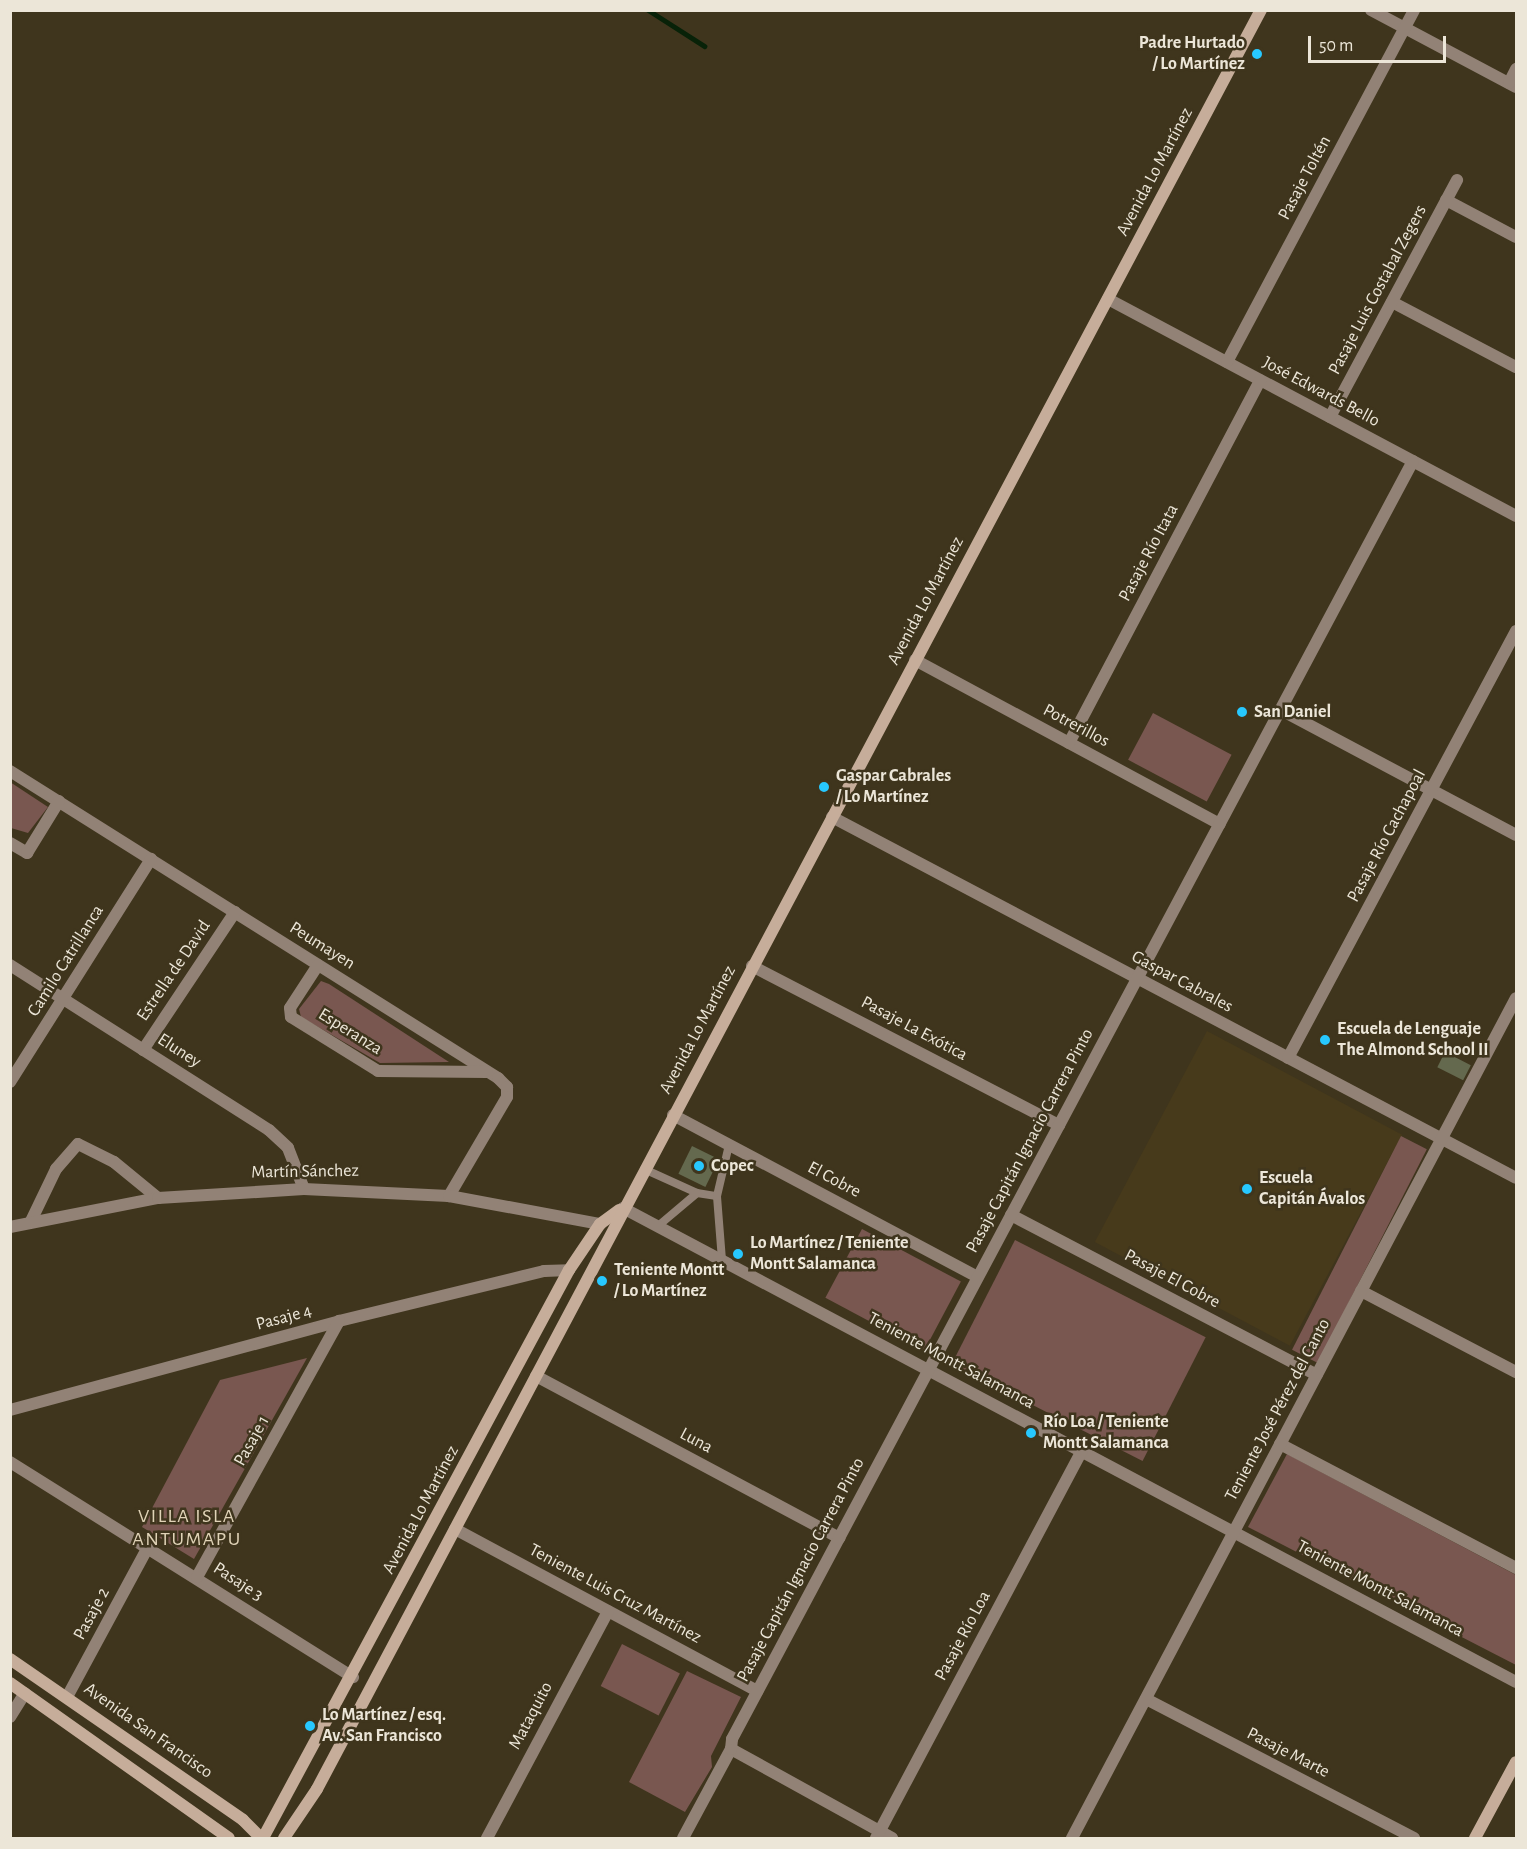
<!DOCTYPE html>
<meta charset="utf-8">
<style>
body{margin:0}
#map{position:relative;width:1527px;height:1849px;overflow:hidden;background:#3f351d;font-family:"Alegreya Sans",sans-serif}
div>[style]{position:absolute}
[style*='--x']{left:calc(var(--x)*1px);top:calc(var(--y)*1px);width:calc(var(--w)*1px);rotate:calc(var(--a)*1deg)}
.built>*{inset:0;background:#473a1b;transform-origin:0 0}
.green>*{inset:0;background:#795750;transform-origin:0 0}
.stream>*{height:5px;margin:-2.5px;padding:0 2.5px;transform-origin:2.5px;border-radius:2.5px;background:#082208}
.building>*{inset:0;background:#64694e;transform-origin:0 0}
.lane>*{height:8px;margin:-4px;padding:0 4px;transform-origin:4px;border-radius:4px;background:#928276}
.street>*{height:12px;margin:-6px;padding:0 6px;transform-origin:6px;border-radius:6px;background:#928276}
.secondary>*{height:12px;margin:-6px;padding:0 6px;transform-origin:6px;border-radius:6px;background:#c6ad9a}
.dots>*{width:16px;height:16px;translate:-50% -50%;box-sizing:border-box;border:3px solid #3f351d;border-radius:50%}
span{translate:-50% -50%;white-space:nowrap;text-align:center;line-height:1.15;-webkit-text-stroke:5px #3f351d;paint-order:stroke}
.poi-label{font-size:18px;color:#ece6d8;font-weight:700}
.right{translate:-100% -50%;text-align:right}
.left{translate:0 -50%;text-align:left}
.street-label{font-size:18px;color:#ece6d8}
.neighbourhood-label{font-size:20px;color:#e0d3b7;letter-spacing:1.5px}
.frame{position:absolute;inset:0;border:12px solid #ece6d8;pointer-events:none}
.scale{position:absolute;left:1308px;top:36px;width:138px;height:27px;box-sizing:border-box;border:3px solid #ece6d8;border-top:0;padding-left:8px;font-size:18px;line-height:21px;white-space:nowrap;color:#ece6d8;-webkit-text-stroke:4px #3f351d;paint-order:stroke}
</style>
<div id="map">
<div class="built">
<i style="left:1207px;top:1031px;width:221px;height:239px;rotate:28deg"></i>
</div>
<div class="green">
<i style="left:1153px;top:713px;width:89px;height:53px;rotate:28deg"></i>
<i style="clip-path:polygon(10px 782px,48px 807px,28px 833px,11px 828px)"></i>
<i style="clip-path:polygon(321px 981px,329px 984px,449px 1062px,380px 1063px,301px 1017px,299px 1009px)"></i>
<i style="left:1401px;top:1136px;width:29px;height:240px;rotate:27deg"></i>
<i style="left:862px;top:1229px;width:112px;height:78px;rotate:28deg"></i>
<i style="left:1015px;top:1240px;width:214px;height:139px;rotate:27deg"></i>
<i style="clip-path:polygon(307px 1358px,194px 1559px,142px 1527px,220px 1380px)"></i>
<i style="clip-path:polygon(1287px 1454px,1516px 1575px,1516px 1665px,1248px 1527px)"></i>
<i style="left:622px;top:1644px;width:65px;height:47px;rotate:27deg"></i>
<i style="clip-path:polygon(687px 1671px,741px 1697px,711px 1756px,712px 1767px,685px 1812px,629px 1782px)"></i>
</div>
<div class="stream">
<i style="--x:648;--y:10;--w:67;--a:32.7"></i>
</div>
<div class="building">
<i style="left:1445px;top:1052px;width:29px;height:17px;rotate:27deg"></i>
<i style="left:692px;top:1146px;width:30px;height:31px;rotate:26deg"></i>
</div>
<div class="lane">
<i style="--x:644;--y:1169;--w:58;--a:24.4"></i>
<i style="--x:697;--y:1193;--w:20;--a:9"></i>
<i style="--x:658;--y:1226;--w:51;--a:-40.2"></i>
<i style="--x:722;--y:1260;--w:64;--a:-94.5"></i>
<i style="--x:717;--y:1196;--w:52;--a:-76.8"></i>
</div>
<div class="street">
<i style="--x:1371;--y:10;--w:164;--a:28"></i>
<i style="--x:1509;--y:83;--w:16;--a:-63"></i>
<i style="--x:1446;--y:200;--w:79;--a:27.9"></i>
<i style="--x:1108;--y:299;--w:462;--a:28"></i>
<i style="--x:1392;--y:302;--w:140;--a:27.7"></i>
<i style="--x:1227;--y:362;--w:399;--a:-62"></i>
<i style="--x:1330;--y:417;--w:269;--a:-61.8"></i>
<i style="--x:915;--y:660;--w:346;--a:28.3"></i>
<i style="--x:1281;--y:710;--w:266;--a:28"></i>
<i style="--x:1069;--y:743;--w:410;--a:-62.2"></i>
<i style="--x:10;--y:771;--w:577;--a:32.17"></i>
<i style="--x:498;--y:1078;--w:13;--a:45"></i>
<i style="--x:507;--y:1087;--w:10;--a:90"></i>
<i style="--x:507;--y:1097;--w:115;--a:120.4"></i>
<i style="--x:832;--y:817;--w:773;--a:27.82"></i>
<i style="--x:10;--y:843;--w:20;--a:30"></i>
<i style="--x:27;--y:853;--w:61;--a:-58.4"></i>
<i style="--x:10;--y:965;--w:307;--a:32.5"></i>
<i style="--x:269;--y:1130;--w:26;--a:43"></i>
<i style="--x:288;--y:1148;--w:44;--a:68.7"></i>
<i style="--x:318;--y:965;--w:51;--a:123.1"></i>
<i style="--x:290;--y:1008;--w:9;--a:84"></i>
<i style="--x:291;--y:1017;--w:102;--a:31.8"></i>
<i style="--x:378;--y:1071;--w:109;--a:0.5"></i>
<i style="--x:752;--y:966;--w:346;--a:27.4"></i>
<i style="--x:143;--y:1050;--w:166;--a:-56.3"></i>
<i style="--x:1288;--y:1058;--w:484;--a:-61.9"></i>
<i style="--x:10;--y:1082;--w:264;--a:-57.7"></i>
<i style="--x:673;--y:1115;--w:345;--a:28"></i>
<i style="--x:623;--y:1208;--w:1011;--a:27.96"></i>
<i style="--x:1011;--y:1215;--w:345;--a:27.6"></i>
<i style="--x:31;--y:1221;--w:58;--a:-64.3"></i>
<i style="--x:56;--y:1169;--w:33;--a:-49"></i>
<i style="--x:78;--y:1144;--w:40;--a:26.6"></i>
<i style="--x:114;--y:1162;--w:57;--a:39.3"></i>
<i style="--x:10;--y:1227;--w:151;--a:-11.1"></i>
<i style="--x:158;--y:1198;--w:146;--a:-3.5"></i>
<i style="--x:304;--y:1189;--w:145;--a:2.8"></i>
<i style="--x:449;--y:1196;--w:154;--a:10.5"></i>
<i style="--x:1361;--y:1291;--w:175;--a:27.6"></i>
<i style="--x:536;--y:1376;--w:344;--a:28.1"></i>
<i style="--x:10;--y:1410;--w:341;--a:-15.1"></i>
<i style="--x:339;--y:1321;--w:211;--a:-13.7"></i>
<i style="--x:544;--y:1271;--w:25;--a:-2"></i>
<i style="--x:1280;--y:1444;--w:267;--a:27.7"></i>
<i style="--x:10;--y:1462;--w:405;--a:32.1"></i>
<i style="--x:455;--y:1529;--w:343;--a:28.2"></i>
<i style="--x:197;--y:1577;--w:293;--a:-61"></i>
<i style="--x:67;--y:1697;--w:170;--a:-61.6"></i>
<i style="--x:1146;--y:1699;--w:302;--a:27.4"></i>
<i style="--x:10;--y:1717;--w:28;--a:-58"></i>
<i style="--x:731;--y:1749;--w:184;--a:28.9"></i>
<i style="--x:487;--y:1838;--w:257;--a:-61.9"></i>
<i style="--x:683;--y:1838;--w:101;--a:-61.7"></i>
<i style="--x:731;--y:1749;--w:10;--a:-84"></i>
<i style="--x:732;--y:1739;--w:1448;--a:-61.95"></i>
<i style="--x:876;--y:1838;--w:438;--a:-62"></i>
<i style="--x:1072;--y:1838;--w:950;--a:-62.14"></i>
</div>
<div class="secondary">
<i style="--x:10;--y:1659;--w:283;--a:34.6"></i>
<i style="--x:243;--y:1820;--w:25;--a:45"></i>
<i style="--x:10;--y:1683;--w:268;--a:35.3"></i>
<i style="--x:263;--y:1838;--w:645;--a:-61.69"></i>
<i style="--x:569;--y:1270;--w:55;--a:-56"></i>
<i style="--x:600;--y:1224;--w:24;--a:-36"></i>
<i style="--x:284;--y:1838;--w:59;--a:-56"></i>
<i style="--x:317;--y:1789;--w:2014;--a:-62.05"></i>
<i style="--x:1475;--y:1838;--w:86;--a:-61.7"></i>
</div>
<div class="dots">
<i style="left:1257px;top:54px;background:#27c8ff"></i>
<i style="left:1242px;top:712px;background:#27c8ff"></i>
<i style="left:824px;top:787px;background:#27c8ff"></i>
<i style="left:1325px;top:1040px;background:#27c8ff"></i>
<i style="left:699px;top:1166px;background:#27c8ff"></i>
<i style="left:1247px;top:1189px;background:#27c8ff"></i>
<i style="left:738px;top:1254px;background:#27c8ff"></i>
<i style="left:602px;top:1281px;background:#27c8ff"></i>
<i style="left:1031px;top:1433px;background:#27c8ff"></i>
<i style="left:310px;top:1726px;background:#27c8ff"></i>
</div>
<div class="poi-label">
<span class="right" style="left:1245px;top:54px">Padre Hurtado<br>/ Lo Martínez</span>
<span class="left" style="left:1254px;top:712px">San Daniel</span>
<span class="left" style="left:836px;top:787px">Gaspar Cabrales<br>/ Lo Martínez</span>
<span class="left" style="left:1337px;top:1040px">Escuela de Lenguaje<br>The Almond School II</span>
<span class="left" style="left:711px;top:1166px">Copec</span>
<span class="left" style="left:1259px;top:1189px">Escuela<br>Capitán Ávalos</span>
<span class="left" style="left:750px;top:1254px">Lo Martínez / Teniente<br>Montt Salamanca</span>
<span class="left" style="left:614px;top:1281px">Teniente Montt<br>/ Lo Martínez</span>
<span class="left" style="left:1043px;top:1433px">Río Loa / Teniente<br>Montt Salamanca</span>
<span class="left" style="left:322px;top:1726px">Lo Martínez / esq.<br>Av. San Francisco</span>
</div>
<div class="street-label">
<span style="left:1155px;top:172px;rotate:-62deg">Avenida Lo Martínez</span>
<span style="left:1305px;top:178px;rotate:-62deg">Pasaje Toltén</span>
<span style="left:1378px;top:290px;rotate:-62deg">Pasaje Luis Costabal Zegers</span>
<span style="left:1321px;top:392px;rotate:28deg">José Edwards Bello</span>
<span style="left:1149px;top:553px;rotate:-62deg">Pasaje Río Itata</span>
<span style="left:926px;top:601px;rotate:-62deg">Avenida Lo Martínez</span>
<span style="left:1076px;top:726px;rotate:28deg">Potrerillos</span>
<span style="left:1387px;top:836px;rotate:-62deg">Pasaje Río Cachapoal</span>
<span style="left:322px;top:946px;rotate:32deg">Peumayen</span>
<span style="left:66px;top:961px;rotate:-58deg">Camilo Catrillanca</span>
<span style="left:174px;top:971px;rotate:-56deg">Estrella de David</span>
<span style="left:1182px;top:982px;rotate:28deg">Gaspar Cabrales</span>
<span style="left:914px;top:1029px;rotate:28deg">Pasaje La Exótica</span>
<span style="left:698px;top:1030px;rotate:-62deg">Avenida Lo Martínez</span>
<span style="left:350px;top:1032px;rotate:32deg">Esperanza</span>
<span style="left:179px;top:1051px;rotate:33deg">Eluney</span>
<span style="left:1030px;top:1141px;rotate:-62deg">Pasaje Capitán Ignacio Carrera Pinto</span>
<span style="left:305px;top:1172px;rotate:-1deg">Martín Sánchez</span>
<span style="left:834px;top:1180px;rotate:28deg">El Cobre</span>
<span style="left:1172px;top:1279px;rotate:28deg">Pasaje El Cobre</span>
<span style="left:284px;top:1318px;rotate:-15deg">Pasaje 4</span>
<span style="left:951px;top:1361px;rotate:28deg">Teniente Montt Salamanca</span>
<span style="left:1278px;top:1410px;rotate:-62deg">Teniente José Pérez del Canto</span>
<span style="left:252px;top:1441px;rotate:-61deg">Pasaje 1</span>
<span style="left:696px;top:1441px;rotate:28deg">Luna</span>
<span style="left:421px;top:1510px;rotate:-62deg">Avenida Lo Martínez</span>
<span style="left:801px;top:1570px;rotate:-62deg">Pasaje Capitán Ignacio Carrera Pinto</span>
<span style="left:238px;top:1582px;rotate:33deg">Pasaje 3</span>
<span style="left:1380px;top:1589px;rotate:28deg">Teniente Montt Salamanca</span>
<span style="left:615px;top:1594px;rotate:28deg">Teniente Luis Cruz Martínez</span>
<span style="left:92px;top:1614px;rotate:-62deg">Pasaje 2</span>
<span style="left:963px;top:1636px;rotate:-62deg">Pasaje Río Loa</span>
<span style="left:531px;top:1716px;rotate:-62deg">Mataquito</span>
<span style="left:148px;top:1731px;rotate:35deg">Avenida San Francisco</span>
<span style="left:1288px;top:1753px;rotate:27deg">Pasaje Marte</span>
</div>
<div class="neighbourhood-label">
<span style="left:187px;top:1528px">VILLA ISLA<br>ANTUMAPU</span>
</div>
<div class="frame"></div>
<div class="scale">50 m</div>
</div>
